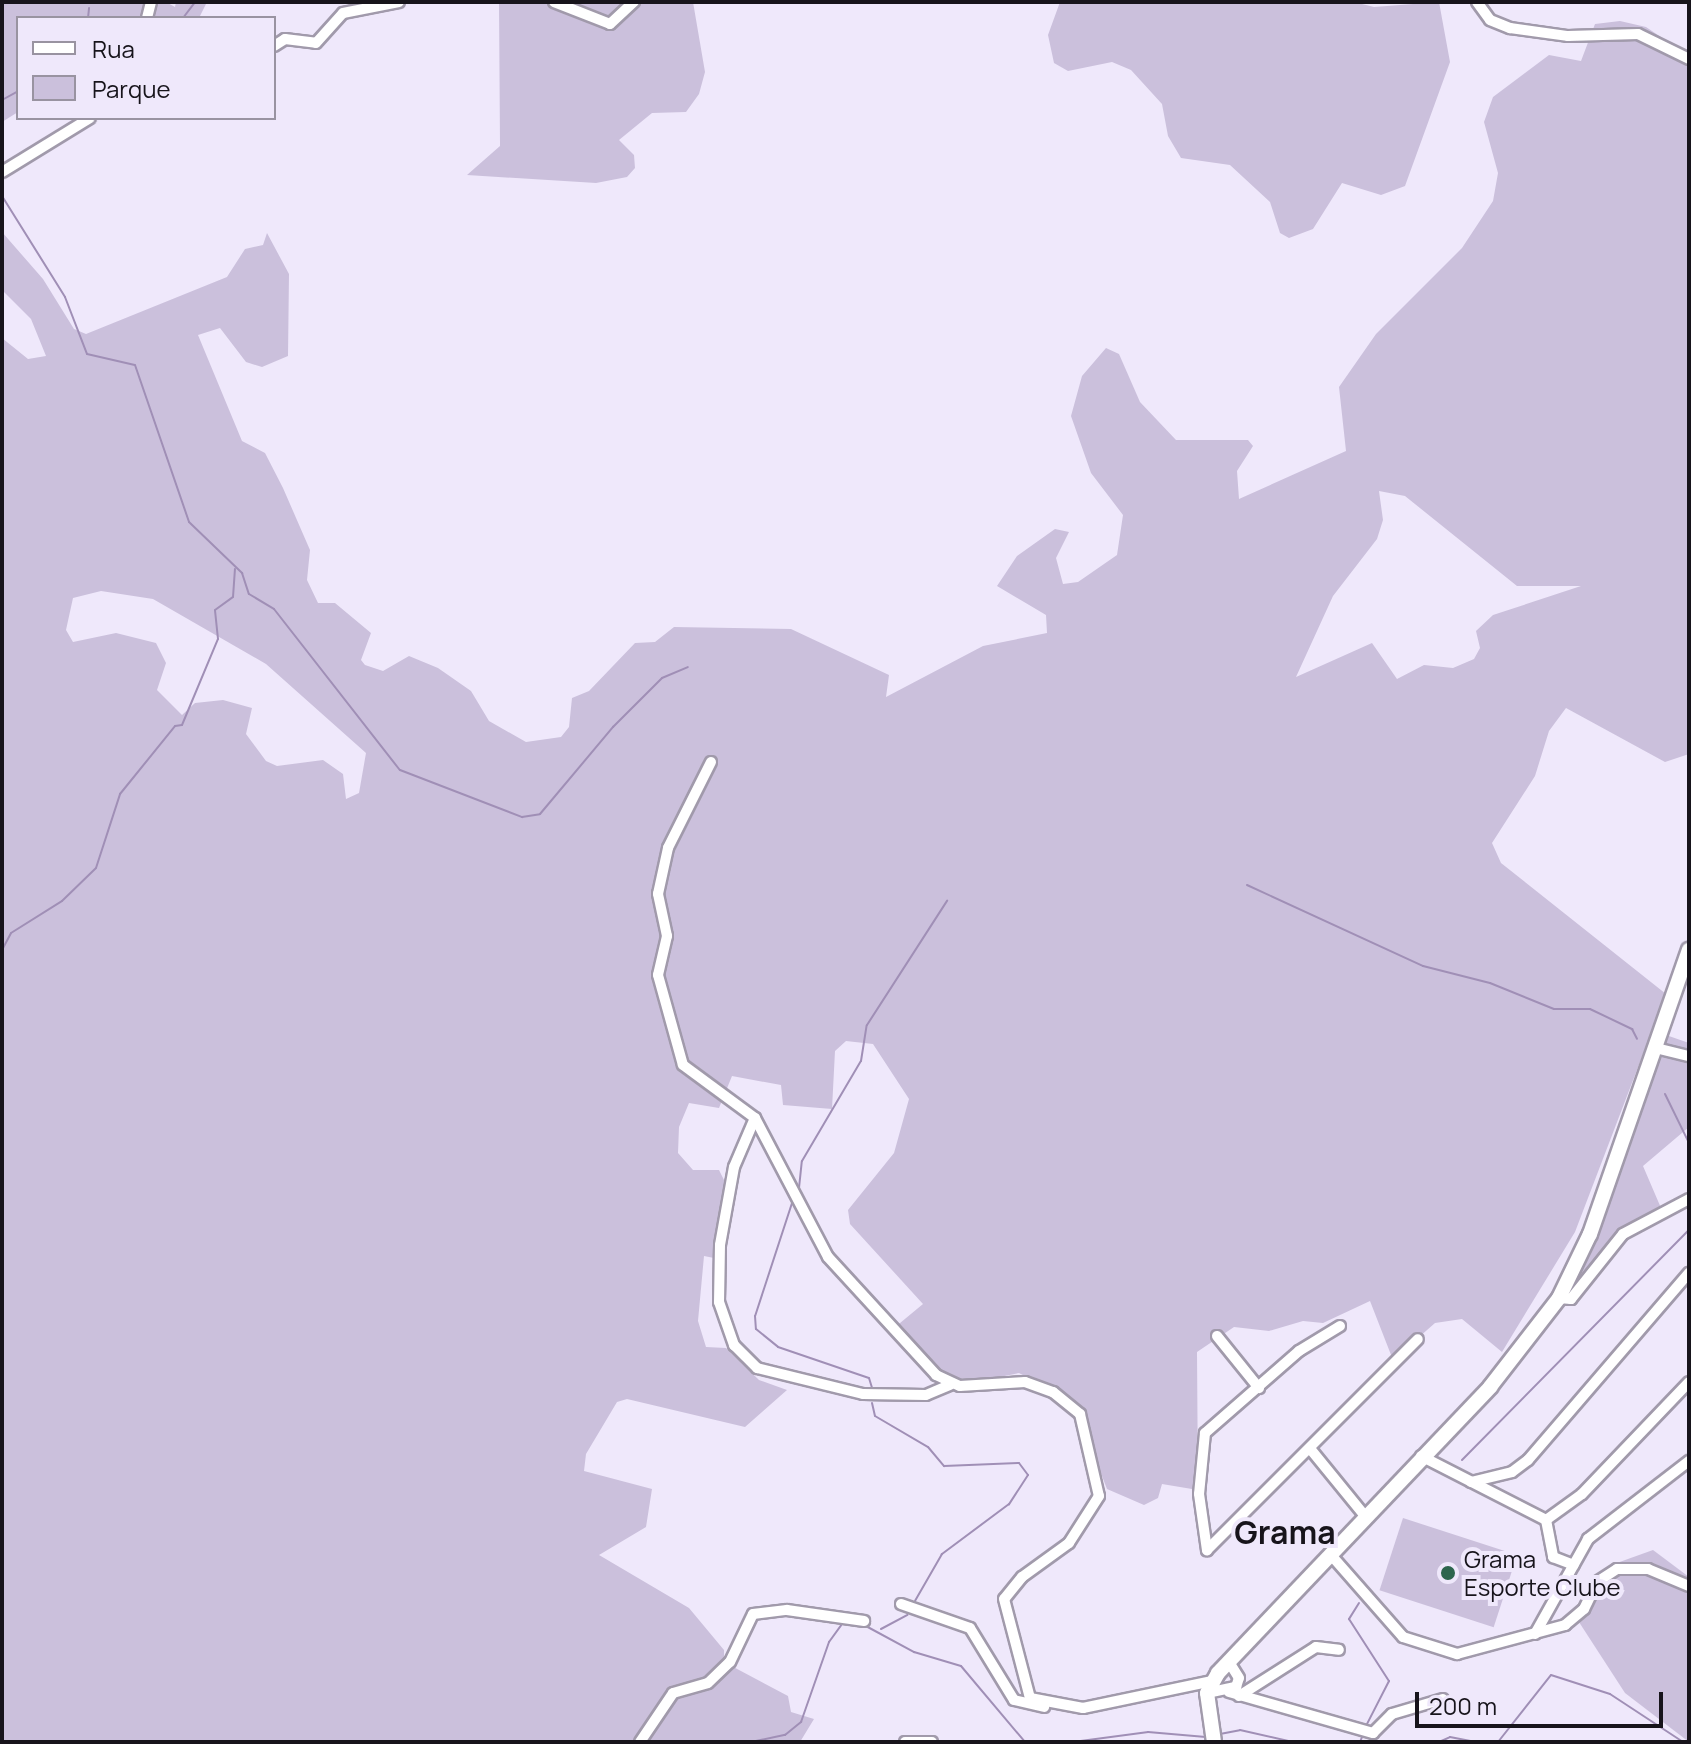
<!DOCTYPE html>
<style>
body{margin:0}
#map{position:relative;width:1691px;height:1744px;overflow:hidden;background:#efe8fb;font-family:Manrope,sans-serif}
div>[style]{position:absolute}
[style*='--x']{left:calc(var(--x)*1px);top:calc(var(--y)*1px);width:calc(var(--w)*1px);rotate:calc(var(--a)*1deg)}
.green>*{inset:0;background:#cbc0dc;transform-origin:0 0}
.stream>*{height:2px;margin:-1px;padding:0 1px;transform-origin:1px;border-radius:1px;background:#a08fb6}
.roads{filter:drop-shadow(2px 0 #a19aab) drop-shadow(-2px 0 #a19aab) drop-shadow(0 2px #a19aab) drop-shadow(0 -2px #a19aab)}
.minor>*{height:10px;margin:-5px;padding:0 5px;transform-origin:5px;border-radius:5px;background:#fff}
.secondary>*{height:14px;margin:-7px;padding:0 7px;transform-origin:7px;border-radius:7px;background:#fff}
.dots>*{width:22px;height:22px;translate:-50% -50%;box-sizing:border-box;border:4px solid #efe8fb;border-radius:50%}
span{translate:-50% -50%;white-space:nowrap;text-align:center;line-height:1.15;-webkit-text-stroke:8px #efe8fb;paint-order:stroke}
.poi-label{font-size:24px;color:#17141b}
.left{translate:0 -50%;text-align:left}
.district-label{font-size:32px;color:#17141b;font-weight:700}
.frame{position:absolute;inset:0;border:4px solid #17141b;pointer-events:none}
.legend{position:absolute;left:16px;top:16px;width:260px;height:104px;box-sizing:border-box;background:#efe8fb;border:2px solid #9993a1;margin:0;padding:10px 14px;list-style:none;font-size:24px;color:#17141b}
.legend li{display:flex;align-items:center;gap:16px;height:40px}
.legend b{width:40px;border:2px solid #9993a1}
.scale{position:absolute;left:1415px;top:1692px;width:248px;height:36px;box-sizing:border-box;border:4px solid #17141b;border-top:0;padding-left:10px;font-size:24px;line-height:28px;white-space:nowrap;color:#17141b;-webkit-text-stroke:6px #efe8fb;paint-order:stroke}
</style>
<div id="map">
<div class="green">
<i style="clip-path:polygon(2px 2px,166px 2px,175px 7px,176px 2px,207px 2px,199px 18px,18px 18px,18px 112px,2px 122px)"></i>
<i style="clip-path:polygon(499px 2px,693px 2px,705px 72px,699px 94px,686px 112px,652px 113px,619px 140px,634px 155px,635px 168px,627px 177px,596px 183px,467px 175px,500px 146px)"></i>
<i style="clip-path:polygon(1060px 2px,1354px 2px,1374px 7px,1439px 2px,1450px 62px,1405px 186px,1381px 195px,1342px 183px,1313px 229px,1289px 238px,1280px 233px,1270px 202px,1230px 165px,1181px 158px,1168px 136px,1162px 104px,1131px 70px,1112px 62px,1068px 71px,1054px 63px,1048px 35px)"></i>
<i style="clip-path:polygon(evenodd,1620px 21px,1646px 27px,1689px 56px,1689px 754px,1665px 762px,1566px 708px,1549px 731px,1535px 776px,1492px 843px,1501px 863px,1666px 994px,1575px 1232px,1502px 1352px,1462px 1319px,1435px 1323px,1393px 1360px,1370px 1301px,1323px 1323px,1303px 1321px,1269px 1331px,1234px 1327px,1197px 1352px,1198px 1490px,1162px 1484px,1158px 1498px,1144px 1505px,1107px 1489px,1073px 1401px,1019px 1373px,942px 1389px,894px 1328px,923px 1304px,850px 1224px,848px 1210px,894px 1153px,909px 1099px,873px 1044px,846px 1041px,835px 1051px,832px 1109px,783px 1105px,781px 1085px,732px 1076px,719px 1108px,689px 1103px,679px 1127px,678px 1153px,693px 1170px,719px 1170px,725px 1182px,714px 1258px,704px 1256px,698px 1321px,706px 1347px,726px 1348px,759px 1380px,787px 1390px,745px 1427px,627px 1399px,617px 1402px,586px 1454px,584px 1471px,652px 1489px,646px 1527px,599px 1555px,689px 1608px,724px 1650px,724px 1662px,788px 1696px,791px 1712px,814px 1719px,800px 1742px,2px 1742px,2px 338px,28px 359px,46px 356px,31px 319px,2px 290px,2px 232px,43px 279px,74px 329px,86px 334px,227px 277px,245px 249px,263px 245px,267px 233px,289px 274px,288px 356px,262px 367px,246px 362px,220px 328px,198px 335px,242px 441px,265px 453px,283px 488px,310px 550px,307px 580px,318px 603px,335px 603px,371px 633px,361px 660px,365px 665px,383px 671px,409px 656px,438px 668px,471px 691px,489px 721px,526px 742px,561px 737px,569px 727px,572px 698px,589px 691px,635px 643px,655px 642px,674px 627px,791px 629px,889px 675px,886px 697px,983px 646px,1047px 633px,1046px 615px,997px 586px,1017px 556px,1055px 529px,1069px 532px,1056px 558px,1063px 584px,1078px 582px,1117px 555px,1123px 515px,1091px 473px,1071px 416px,1082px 376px,1106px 348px,1119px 354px,1140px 402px,1176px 440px,1248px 440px,1253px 446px,1237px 471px,1239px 499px,1346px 451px,1339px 387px,1376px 334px,1462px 248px,1493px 201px,1498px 173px,1484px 122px,1493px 97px,1549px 55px,1581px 61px,1595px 24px,1620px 21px,1379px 491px,1405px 496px,1517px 586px,1581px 586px,1493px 615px,1476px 631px,1480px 648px,1474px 659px,1453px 668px,1424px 665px,1397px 679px,1372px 643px,1296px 677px,1333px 596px,1377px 539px,1383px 520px,1379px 491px,1620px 21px,101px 591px,153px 599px,266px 664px,366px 753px,359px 793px,346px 799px,343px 774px,323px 760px,277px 766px,266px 761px,246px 734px,252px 708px,223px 700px,195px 703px,182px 715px,157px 690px,166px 663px,156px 643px,116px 633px,73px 642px,66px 630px,73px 598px,101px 591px)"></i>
<i style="clip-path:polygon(1666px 1035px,1689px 1043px,1689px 1127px,1643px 1166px,1661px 1208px,1626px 1225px,1560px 1305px)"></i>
<i style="left:1403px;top:1518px;width:120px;height:76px;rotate:18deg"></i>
<i style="clip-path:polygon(1653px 1550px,1689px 1577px,1689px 1742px,1625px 1693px,1577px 1619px,1614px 1564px)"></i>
</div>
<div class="stream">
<i style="--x:88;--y:18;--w:10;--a:-84"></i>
<i style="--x:117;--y:18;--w:12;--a:0"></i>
<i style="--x:183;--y:18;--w:20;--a:-53"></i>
<i style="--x:2;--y:100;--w:18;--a:-29"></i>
<i style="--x:2;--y:196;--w:119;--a:58"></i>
<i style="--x:65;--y:297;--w:61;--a:68.9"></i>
<i style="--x:87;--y:354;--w:49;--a:12.9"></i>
<i style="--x:135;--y:365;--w:166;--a:71"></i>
<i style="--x:189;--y:522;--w:74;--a:43.9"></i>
<i style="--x:242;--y:573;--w:22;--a:72"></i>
<i style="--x:249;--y:594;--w:29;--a:31"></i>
<i style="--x:274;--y:609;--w:204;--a:52"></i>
<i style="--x:400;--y:770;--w:131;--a:21.1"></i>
<i style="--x:522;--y:817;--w:18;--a:-9"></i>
<i style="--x:540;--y:814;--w:114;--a:-50"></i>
<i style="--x:613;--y:727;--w:69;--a:-45"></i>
<i style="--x:662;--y:678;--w:28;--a:-23"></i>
<i style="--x:1247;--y:885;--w:194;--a:24.7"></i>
<i style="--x:1423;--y:966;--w:69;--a:14.2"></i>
<i style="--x:1490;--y:983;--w:69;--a:22.1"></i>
<i style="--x:1554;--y:1009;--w:36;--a:0"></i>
<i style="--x:1590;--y:1009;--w:47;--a:25.5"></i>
<i style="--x:1632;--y:1029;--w:11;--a:63"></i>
<i style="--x:2;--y:950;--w:19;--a:-62"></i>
<i style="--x:11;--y:933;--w:60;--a:-32.1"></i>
<i style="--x:62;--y:901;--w:47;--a:-44.1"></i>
<i style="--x:96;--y:868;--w:78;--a:-72"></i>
<i style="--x:120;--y:794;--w:87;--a:-51"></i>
<i style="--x:175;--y:726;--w:7;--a:-8"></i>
<i style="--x:182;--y:725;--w:93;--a:-67.3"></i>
<i style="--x:218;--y:639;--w:29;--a:-96"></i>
<i style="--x:215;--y:610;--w:22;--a:-36"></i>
<i style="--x:233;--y:597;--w:28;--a:-86"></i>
<i style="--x:1665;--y:1094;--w:55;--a:63.9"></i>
<i style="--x:799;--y:1188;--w:27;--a:-84"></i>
<i style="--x:802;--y:1161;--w:116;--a:-59.5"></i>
<i style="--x:861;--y:1061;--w:36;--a:-81"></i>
<i style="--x:867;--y:1025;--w:148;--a:-57.2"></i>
<i style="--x:793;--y:1200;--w:122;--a:108.1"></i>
<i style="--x:755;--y:1316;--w:13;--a:86"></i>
<i style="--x:756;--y:1329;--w:28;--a:39"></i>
<i style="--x:778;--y:1347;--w:96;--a:18.8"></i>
<i style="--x:869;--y:1378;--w:10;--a:73"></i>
<i style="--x:872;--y:1403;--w:13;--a:77"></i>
<i style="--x:875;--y:1416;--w:61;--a:30.3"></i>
<i style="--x:928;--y:1447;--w:25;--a:50"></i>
<i style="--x:944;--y:1466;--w:75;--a:-2.3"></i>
<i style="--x:1019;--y:1463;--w:15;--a:53"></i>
<i style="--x:1028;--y:1475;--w:35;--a:123"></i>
<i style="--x:1009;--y:1504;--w:84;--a:143.3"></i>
<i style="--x:942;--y:1554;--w:54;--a:119.9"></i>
<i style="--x:1462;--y:1460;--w:323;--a:-45.4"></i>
<i style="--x:1359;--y:1603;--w:19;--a:122"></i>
<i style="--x:1349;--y:1619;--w:74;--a:57.2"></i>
<i style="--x:1389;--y:1681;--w:51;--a:117.1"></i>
<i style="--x:864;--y:1625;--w:57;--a:28.4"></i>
<i style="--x:914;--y:1652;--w:49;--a:16.6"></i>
<i style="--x:961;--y:1666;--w:99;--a:49.9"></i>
<i style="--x:881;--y:1629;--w:30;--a:-28"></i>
<i style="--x:1220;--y:1734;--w:20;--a:-11"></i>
<i style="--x:1240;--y:1730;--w:54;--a:12.8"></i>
<i style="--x:727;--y:1742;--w:22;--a:0"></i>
<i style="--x:751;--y:1742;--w:35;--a:-12"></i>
<i style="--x:785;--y:1735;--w:21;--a:-39"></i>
<i style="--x:801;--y:1722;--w:85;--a:-70.7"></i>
<i style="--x:829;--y:1642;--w:22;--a:-54"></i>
<i style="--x:1073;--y:1742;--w:76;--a:-7.6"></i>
<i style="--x:1148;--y:1732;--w:58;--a:4.9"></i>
<i style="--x:1360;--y:1742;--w:5;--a:-68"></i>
<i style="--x:1439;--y:1742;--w:12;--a:-24"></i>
<i style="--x:1450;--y:1737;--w:26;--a:11"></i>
<i style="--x:1498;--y:1742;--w:85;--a:-51.7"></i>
<i style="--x:1551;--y:1675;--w:62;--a:17.9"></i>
<i style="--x:1610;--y:1694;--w:87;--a:33.3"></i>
</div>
<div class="roads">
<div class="minor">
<i style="--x:554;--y:2;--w:60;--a:21.4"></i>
<i style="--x:610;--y:24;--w:33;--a:-43"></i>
<i style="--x:1477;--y:2;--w:22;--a:54"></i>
<i style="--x:1490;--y:20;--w:22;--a:22"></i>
<i style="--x:1510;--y:28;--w:59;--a:7.9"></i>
<i style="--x:1568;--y:36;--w:70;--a:-1.6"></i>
<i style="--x:1638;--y:34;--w:57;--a:26.1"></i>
<i style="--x:147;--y:18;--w:16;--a:-76"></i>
<i style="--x:274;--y:46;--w:13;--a:-32"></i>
<i style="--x:285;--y:39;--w:31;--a:7"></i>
<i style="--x:316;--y:43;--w:40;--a:-48"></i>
<i style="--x:343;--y:13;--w:57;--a:-11.1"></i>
<i style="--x:2;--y:172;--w:103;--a:-31.5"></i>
<i style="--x:711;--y:762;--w:96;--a:116.6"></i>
<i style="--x:668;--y:848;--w:47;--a:102.3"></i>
<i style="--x:658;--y:894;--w:43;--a:77.9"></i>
<i style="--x:667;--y:936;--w:40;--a:103"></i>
<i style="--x:658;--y:975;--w:93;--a:74.5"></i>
<i style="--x:683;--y:1065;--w:89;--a:36.4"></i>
<i style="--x:755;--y:1118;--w:157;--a:62.3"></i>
<i style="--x:828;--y:1257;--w:160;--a:47.5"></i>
<i style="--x:936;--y:1375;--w:26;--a:25"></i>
<i style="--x:960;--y:1386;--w:65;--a:-3.5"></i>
<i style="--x:1025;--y:1382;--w:30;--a:20"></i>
<i style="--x:1053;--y:1392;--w:35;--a:39"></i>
<i style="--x:1080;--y:1414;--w:84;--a:77"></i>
<i style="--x:1099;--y:1496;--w:56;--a:122.6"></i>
<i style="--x:1069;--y:1543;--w:58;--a:144.1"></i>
<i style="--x:1022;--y:1577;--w:28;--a:129"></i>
<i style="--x:1004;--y:1599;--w:102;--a:75.3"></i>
<i style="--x:1030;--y:1698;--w:54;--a:10.7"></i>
<i style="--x:1083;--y:1708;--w:132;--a:-11.8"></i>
<i style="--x:1656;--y:1048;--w:34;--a:14"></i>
<i style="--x:755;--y:1118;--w:53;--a:113.2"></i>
<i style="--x:734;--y:1167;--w:79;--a:100.2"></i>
<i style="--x:720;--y:1245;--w:57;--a:91"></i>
<i style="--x:719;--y:1302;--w:46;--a:70.8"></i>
<i style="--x:734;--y:1345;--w:33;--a:45"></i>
<i style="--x:757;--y:1368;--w:109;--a:13.8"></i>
<i style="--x:863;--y:1394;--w:63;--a:0.9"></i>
<i style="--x:926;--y:1395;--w:26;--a:-23"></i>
<i style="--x:1559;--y:1298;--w:12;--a:5"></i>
<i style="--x:1571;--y:1299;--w:83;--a:-51.3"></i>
<i style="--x:1623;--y:1234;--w:75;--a:-27.9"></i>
<i style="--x:1340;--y:1326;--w:48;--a:148.6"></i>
<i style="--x:1299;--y:1351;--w:125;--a:138.9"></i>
<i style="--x:1205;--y:1433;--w:61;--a:95.6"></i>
<i style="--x:1199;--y:1494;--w:57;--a:81.9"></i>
<i style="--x:1207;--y:1550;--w:298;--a:-45"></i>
<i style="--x:1217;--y:1336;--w:67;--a:51.1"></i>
<i style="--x:1312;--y:1451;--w:84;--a:50.8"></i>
<i style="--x:1421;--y:1456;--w:140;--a:27.1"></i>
<i style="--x:1546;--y:1520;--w:38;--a:79"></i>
<i style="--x:1553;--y:1557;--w:22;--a:21"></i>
<i style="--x:1471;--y:1482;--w:42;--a:-13.7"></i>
<i style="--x:1512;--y:1472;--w:20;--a:-37"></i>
<i style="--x:1528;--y:1460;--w:247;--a:-49.3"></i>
<i style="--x:1546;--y:1520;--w:44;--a:-35.8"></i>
<i style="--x:1582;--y:1494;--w:155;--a:-46.3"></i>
<i style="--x:1331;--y:1555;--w:109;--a:48.7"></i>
<i style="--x:1403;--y:1637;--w:57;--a:17.5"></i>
<i style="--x:1457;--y:1654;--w:112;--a:-15"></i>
<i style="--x:1565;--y:1625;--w:25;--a:-40"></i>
<i style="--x:1584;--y:1609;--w:30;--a:-64"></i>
<i style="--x:1597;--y:1582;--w:24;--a:-33"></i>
<i style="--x:1617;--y:1569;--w:31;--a:0"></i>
<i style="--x:1648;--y:1569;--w:44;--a:22.5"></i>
<i style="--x:901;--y:1604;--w:73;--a:19.2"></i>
<i style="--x:970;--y:1628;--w:84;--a:58.6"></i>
<i style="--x:1014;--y:1700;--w:31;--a:13"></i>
<i style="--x:1535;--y:1634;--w:109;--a:-60.8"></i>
<i style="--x:1588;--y:1539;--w:128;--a:-37.7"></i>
<i style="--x:1229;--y:1692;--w:150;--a:15.9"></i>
<i style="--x:1373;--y:1733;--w:27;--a:-45"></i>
<i style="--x:1392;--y:1714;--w:53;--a:-16.4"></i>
<i style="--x:1207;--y:1693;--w:30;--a:-12"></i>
<i style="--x:1236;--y:1687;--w:9;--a:-72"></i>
<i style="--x:1239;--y:1678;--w:19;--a:-122"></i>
<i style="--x:1239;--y:1696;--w:91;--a:-32.5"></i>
<i style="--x:1316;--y:1647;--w:23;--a:7"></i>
<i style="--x:640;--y:1742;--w:59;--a:-56"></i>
<i style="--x:673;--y:1693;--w:36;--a:-16"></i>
<i style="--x:708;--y:1683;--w:30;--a:-44"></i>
<i style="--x:730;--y:1662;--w:53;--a:-64.4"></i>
<i style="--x:753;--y:1614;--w:34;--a:-7"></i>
<i style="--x:787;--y:1610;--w:78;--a:8.1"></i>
<i style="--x:905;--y:1742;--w:27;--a:0"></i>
</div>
<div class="secondary">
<i style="--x:1214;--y:1742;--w:49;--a:-98.1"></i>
<i style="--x:1207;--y:1693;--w:23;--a:-61"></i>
<i style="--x:1218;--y:1673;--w:395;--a:-46.4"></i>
<i style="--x:1490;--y:1387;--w:113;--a:-52.2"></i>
<i style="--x:1559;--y:1298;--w:71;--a:-64.2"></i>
<i style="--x:1590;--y:1234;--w:301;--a:-70.8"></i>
</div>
</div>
<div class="dots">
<i style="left:1448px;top:1573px;background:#2d654d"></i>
</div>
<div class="poi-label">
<span class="left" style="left:1464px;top:1573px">Grama<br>Esporte Clube</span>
</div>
<div class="district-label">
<span style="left:1285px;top:1532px">Grama</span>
</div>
<div class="frame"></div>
<ul class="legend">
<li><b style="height:10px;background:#fff"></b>Rua</li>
<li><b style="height:22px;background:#cbc0dc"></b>Parque</li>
</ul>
<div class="scale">200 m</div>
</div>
